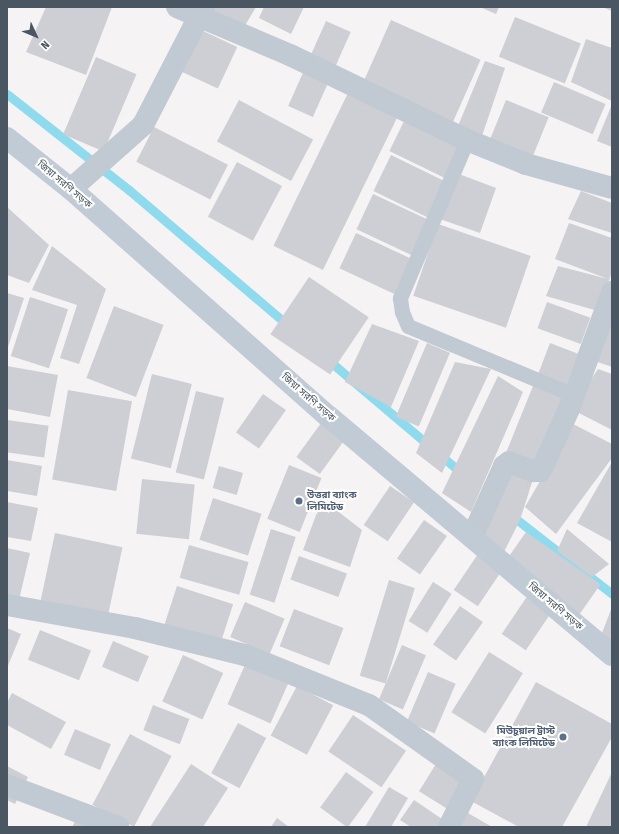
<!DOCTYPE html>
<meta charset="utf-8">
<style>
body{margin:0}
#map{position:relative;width:619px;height:834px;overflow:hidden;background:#f5f3f3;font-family:"Fira Sans Condensed","Noto Sans Bengali",sans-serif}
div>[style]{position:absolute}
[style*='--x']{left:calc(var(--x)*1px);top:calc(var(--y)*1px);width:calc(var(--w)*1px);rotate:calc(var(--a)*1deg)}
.stream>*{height:9px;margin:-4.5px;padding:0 4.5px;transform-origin:4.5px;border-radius:4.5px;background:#90daee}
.building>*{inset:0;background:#cdcfd5;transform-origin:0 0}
.lane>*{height:15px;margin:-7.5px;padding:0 7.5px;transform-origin:7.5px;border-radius:7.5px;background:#c1cad2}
.street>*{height:22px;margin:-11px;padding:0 11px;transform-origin:11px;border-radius:11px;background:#c1cad2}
.secondary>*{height:22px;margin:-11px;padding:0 11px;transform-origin:11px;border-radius:11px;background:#c1cbd6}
.dots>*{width:11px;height:11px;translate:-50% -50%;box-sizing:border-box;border:2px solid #fff;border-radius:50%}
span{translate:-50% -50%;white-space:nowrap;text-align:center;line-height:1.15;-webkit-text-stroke:4px #fff;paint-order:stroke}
.street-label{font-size:10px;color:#4a5661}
.service-label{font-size:10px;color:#4e5e75;font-weight:700}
.left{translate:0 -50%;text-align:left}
.right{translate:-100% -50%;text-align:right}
.frame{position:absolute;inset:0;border:8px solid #4a5661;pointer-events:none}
.north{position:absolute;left:16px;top:16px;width:40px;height:40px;-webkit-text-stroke:3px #fff;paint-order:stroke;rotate:134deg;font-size:11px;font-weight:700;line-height:16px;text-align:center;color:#4a5661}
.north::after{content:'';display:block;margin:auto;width:14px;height:18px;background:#4a5661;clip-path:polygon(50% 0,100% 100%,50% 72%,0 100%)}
</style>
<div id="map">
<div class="stream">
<i style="--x:7;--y:94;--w:155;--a:38.2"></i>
<i style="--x:129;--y:190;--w:210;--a:40.4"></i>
<i style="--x:327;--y:359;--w:180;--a:40.3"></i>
<i style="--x:511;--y:515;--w:128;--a:38"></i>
</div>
<div class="building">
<i style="clip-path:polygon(46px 7px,112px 7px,86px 75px,26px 52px)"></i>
<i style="clip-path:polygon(211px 7px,256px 7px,243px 29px,210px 9px)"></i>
<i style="clip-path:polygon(264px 7px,304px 7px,291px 34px,259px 18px)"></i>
<i style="clip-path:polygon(480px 7px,499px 7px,496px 14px)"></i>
<i style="clip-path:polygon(602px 7px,612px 7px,612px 11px)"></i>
<i style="left:515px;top:17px;width:71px;height:43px;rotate:22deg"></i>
<i style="left:391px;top:20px;width:98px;height:75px;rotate:24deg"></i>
<i style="left:326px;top:21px;width:27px;height:93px;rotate:24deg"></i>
<i style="left:201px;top:30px;width:40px;height:46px;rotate:25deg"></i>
<i style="clip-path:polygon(586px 39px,612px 48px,612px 101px,571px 82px)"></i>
<i style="left:96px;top:57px;width:44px;height:84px;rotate:23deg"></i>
<i style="clip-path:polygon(485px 61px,505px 68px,482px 136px,458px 126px)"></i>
<i style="left:554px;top:82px;width:56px;height:33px;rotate:23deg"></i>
<i style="left:348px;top:93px;width:55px;height:170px;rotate:26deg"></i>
<i style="left:239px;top:100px;width:84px;height:47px;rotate:28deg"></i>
<i style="left:506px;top:100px;width:46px;height:43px;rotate:22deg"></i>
<i style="clip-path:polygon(612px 104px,612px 147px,597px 141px)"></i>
<i style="left:407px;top:115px;width:62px;height:40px;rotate:26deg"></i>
<i style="left:154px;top:127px;width:83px;height:39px;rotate:27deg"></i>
<i style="left:391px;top:155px;width:61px;height:40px;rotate:26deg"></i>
<i style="left:237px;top:162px;width:51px;height:62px;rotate:28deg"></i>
<i style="clip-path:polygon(459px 174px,496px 188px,480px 233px,437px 218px)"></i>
<i style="clip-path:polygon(581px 191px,612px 203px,612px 233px,568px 219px)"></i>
<i style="left:373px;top:194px;width:61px;height:39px;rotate:25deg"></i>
<i style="clip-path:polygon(7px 207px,49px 245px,29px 283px,7px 275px)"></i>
<i style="clip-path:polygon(569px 223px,612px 238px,612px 272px,598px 311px,546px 296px,558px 266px,608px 279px,555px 259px)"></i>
<i style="left:438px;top:224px;width:98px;height:76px;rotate:19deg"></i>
<i style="left:356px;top:233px;width:61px;height:39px;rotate:25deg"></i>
<i style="clip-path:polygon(52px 246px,106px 289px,79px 364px,60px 358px,77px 305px,32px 290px)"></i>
<i style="left:309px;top:277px;width:72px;height:69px;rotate:34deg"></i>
<i style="clip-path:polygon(7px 293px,24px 298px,7px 350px)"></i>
<i style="left:30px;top:297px;width:40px;height:62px;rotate:18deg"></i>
<i style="left:547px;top:302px;width:46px;height:28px;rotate:20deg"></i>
<i style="left:114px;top:306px;width:53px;height:77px;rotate:21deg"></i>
<i style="clip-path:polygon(372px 324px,419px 341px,391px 407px,345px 382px)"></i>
<i style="clip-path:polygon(606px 324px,612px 326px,612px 367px,589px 359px)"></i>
<i style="left:427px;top:343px;width:25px;height:80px;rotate:23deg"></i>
<i style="left:550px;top:343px;width:30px;height:35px;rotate:21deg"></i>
<i style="clip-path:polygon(455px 362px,491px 369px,442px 473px,416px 453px)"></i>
<i style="clip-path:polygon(7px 366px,58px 375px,50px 417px,7px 409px)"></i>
<i style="clip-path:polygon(598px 369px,612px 374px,612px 430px,571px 409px)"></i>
<i style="left:152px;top:374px;width:41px;height:87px;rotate:14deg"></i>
<i style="clip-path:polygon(498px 376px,523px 392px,471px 512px,442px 493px)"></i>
<i style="left:533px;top:386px;width:35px;height:70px;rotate:22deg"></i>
<i style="left:68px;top:390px;width:65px;height:91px;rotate:10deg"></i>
<i style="left:196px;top:391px;width:29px;height:84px;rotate:14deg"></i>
<i style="left:263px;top:394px;width:28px;height:47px;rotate:35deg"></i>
<i style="left:324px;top:419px;width:29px;height:47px;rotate:36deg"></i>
<i style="left:7px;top:420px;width:42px;height:32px;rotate:8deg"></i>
<i style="clip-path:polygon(573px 424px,612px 444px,612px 458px,556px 534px,525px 507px)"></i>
<i style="clip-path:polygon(7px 460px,42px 466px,37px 496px,7px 491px)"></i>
<i style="clip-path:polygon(612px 462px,612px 542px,577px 523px)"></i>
<i style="left:289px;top:465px;width:35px;height:58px;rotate:22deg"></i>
<i style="left:219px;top:466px;width:25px;height:23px;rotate:16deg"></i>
<i style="clip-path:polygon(510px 469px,533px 479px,520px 520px,504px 552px,474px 537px)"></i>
<i style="left:142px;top:479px;width:53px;height:55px;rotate:6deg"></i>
<i style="left:390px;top:486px;width:29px;height:47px;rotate:34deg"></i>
<i style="left:213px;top:498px;width:51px;height:44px;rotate:18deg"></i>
<i style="clip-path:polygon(322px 499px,362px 530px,350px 567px,303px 550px)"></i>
<i style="clip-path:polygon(7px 502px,38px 508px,31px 541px,7px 537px)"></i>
<i style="left:424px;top:520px;width:28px;height:47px;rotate:35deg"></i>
<i style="left:271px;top:529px;width:26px;height:69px;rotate:18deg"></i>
<i style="clip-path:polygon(567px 529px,609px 564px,592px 577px,557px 551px)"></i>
<i style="left:526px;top:532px;width:91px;height:39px;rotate:35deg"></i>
<i style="left:55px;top:533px;width:69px;height:70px;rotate:12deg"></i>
<i style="left:189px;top:545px;width:62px;height:34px;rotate:16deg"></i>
<i style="clip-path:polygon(7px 548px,30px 553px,19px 600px,7px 597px)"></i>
<i style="left:480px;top:551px;width:29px;height:47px;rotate:34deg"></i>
<i style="left:299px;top:556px;width:51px;height:25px;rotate:20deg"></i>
<i style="left:389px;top:580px;width:27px;height:100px;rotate:17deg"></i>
<i style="left:433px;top:582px;width:22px;height:46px;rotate:32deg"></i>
<i style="left:177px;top:586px;width:59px;height:42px;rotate:18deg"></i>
<i style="left:528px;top:595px;width:29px;height:47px;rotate:34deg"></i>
<i style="left:245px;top:602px;width:43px;height:38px;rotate:23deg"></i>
<i style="left:460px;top:606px;width:28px;height:47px;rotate:35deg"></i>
<i style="clip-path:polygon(612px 607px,612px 652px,597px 646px)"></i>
<i style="left:294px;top:609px;width:53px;height:40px;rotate:21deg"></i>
<i style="clip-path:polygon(7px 628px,21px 634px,7px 668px)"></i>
<i style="left:40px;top:630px;width:55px;height:32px;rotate:22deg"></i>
<i style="left:113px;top:641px;width:39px;height:28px;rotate:23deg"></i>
<i style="left:402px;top:645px;width:26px;height:59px;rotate:23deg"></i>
<i style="left:489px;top:652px;width:40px;height:71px;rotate:32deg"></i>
<i style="left:183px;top:655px;width:44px;height:51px;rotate:24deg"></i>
<i style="left:245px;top:665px;width:47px;height:43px;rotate:24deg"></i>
<i style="left:428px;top:672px;width:30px;height:54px;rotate:23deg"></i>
<i style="clip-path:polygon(536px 682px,612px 724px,612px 737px,562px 827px,519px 827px,471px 801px)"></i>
<i style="left:297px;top:686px;width:41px;height:56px;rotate:28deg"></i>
<i style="clip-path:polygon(12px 693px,66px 722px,51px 749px,7px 725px,7px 703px)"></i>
<i style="left:153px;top:705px;width:39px;height:27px;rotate:21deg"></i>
<i style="left:353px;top:715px;width:64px;height:44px;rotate:34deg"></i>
<i style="left:238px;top:723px;width:32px;height:57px;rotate:28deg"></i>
<i style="left:75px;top:729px;width:39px;height:28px;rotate:23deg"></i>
<i style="left:130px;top:734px;width:47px;height:80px;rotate:28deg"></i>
<i style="clip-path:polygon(191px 764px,228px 788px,203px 827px,150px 827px)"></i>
<i style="left:436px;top:764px;width:36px;height:32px;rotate:32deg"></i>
<i style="clip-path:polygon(7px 766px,28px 777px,15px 804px,7px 800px)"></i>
<i style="left:346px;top:772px;width:34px;height:44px;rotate:36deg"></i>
<i style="clip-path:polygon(612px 772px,612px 827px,586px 827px)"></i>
<i style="clip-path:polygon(389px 787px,408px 798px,391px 827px,365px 827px)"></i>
<i style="clip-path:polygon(414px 800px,442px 819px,437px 827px,411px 827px,400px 820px)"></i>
<i style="clip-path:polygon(468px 813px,492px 827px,461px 827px)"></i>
<i style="clip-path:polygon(78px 816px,97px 827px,72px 827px)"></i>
<i style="clip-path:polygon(277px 818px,289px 827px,271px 827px)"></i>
</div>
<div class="lane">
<i style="--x:467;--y:140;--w:172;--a:113"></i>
<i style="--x:400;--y:298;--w:14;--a:82"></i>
<i style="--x:402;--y:312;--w:15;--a:67"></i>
<i style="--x:408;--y:326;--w:180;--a:22.6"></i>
</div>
<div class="street">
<i style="--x:177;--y:7;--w:123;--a:23"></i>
<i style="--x:290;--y:55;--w:196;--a:25.7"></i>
<i style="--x:467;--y:140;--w:64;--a:22.1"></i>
<i style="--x:526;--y:164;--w:89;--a:15.6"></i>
<i style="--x:71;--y:189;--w:96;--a:-41.6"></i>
<i style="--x:143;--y:125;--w:133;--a:-62.7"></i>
<i style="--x:472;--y:537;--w:78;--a:-65.7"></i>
<i style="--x:504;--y:466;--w:6;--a:-39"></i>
<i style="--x:509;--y:462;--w:26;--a:21"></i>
<i style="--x:533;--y:471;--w:7;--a:0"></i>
<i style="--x:540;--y:471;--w:8;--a:-60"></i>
<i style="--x:544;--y:464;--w:60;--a:-65.6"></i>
<i style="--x:569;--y:409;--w:125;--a:-69.8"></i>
<i style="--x:7;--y:605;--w:130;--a:10.2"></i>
<i style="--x:135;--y:628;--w:113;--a:13.8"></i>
<i style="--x:245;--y:655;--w:134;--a:22"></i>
<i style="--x:369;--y:705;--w:128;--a:35.4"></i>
<i style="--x:473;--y:779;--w:54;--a:116.6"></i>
<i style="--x:7;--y:785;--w:119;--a:20.7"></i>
</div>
<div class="secondary">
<i style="--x:7;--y:138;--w:82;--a:38.6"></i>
<i style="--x:71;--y:189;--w:343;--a:41.5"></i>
<i style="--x:328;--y:416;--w:371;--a:40.1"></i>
</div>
<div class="dots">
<i style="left:299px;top:501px;background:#5c6f8a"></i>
<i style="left:563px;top:737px;background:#5c6f8a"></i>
</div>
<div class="street-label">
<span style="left:64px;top:185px;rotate:40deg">জিয়া সরণি সড়ক</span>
<span style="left:308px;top:398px;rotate:41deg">জিয়া সরণি সড়ক</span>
<span style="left:555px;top:607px;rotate:40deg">জিয়া সরণি সড়ক</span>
</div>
<div class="service-label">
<span class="left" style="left:307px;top:501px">উত্তরা ব্যাংক<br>লিমিটেড</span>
<span class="right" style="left:555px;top:737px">মিউচুয়াল ট্রাস্ট<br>ব্যাংক লিমিটেড</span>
</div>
<div class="frame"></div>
<div class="north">N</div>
</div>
